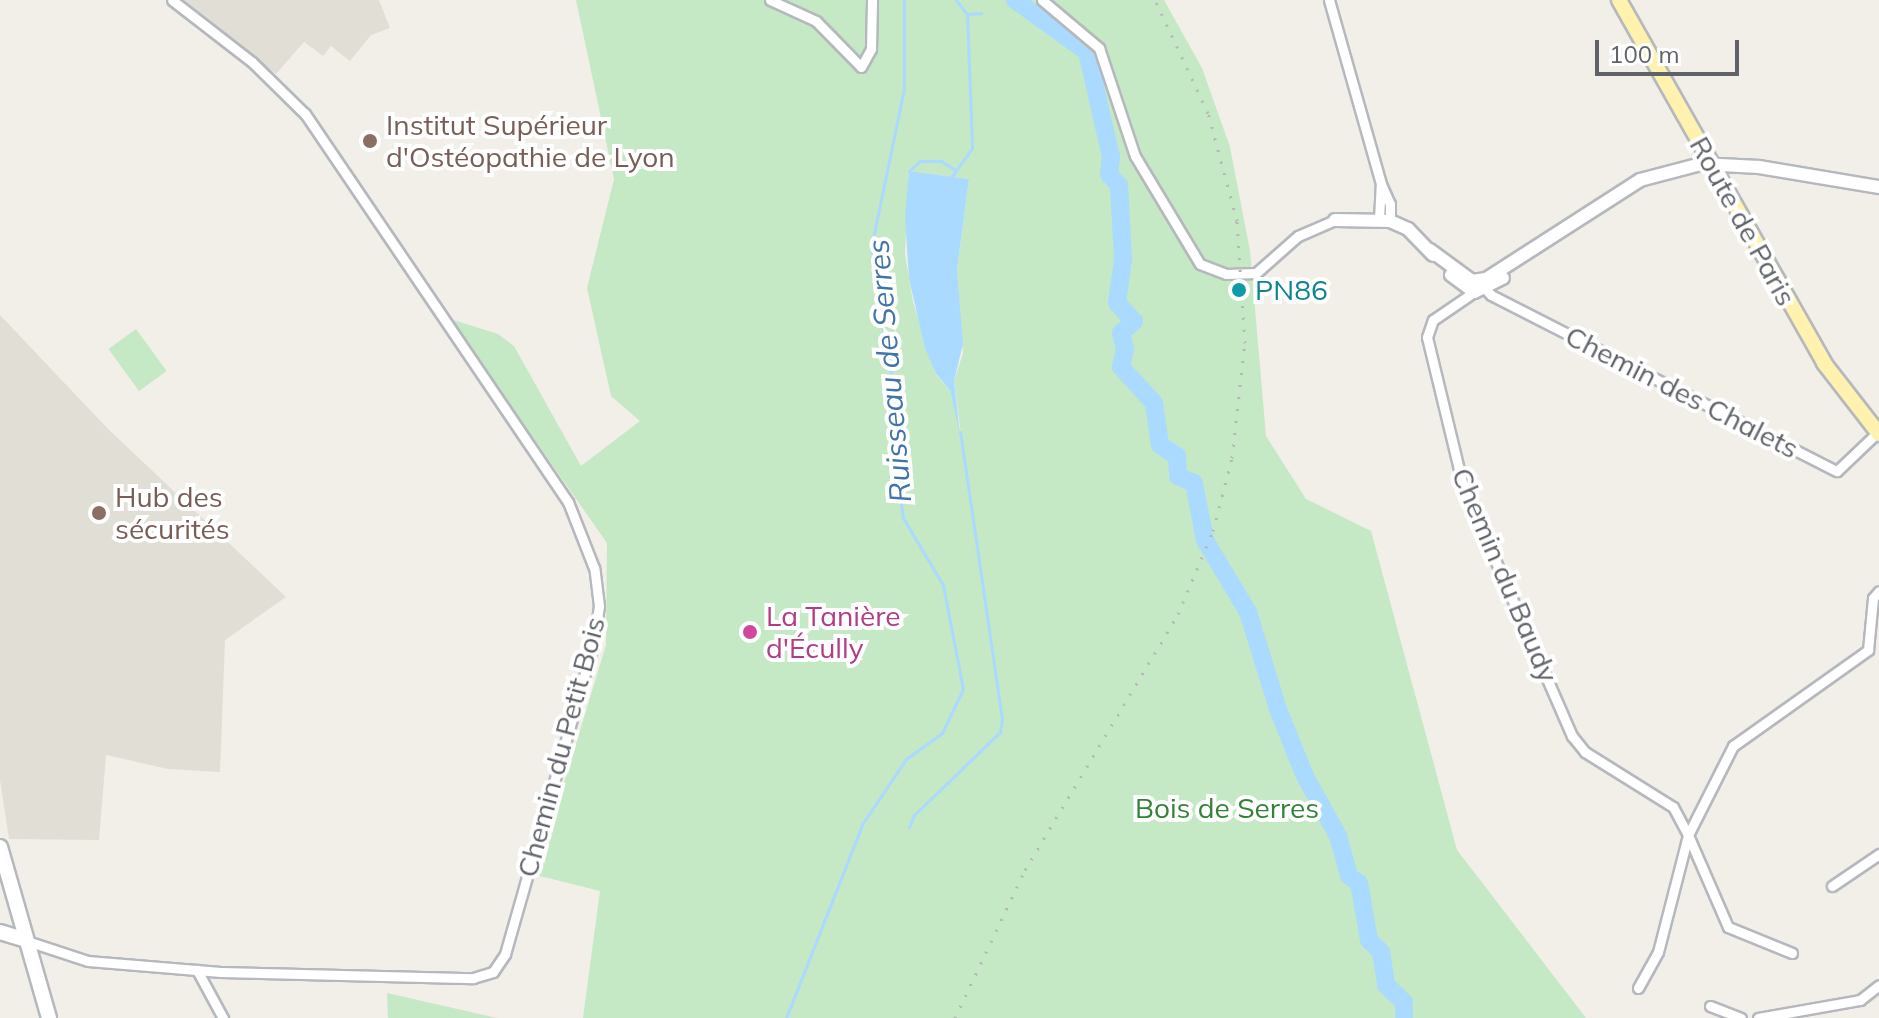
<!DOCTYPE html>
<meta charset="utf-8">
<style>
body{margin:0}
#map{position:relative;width:1879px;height:1018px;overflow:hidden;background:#f1efe8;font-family:Mulish,sans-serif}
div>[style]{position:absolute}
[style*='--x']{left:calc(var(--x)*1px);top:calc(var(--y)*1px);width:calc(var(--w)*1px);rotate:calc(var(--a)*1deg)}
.education>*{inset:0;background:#e1ded6}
.green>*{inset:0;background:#c5e8c5;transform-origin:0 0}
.water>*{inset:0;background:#aadaff}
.stream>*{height:3px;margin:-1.5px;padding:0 1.5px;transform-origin:1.5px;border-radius:1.5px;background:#aadaff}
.river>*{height:18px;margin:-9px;padding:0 9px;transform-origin:9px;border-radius:9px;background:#aadaff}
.roads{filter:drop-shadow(2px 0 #b5b8bc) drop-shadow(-2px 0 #b5b8bc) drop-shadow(0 2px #b5b8bc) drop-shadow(0 -2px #b5b8bc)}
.minor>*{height:9px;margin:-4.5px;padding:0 4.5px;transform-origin:4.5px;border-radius:4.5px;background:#fff}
.tertiary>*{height:12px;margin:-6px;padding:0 6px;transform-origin:6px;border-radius:6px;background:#fff}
.secondary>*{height:14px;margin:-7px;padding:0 7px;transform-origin:7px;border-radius:7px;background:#fff}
.primary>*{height:14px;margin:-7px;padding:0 7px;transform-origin:7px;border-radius:7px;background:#fff2af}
.rail>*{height:3px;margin-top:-1.5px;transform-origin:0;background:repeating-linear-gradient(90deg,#b6b7b8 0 2px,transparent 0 12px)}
.dots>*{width:22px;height:22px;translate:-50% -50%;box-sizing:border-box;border:4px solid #fff;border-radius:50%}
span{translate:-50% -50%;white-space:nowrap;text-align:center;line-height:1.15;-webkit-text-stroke:8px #fff;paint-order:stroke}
.education-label{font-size:28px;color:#785e54}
.left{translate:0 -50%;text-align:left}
.street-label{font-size:28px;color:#5f6368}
.culture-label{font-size:28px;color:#0d838f}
.hotel-label{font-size:28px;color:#b23c85}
.park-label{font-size:28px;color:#348238}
.water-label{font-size:30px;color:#4174aa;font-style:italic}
.scale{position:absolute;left:1595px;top:40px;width:144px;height:36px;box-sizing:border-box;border:4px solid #5f6368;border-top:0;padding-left:10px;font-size:24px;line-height:28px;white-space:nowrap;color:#5f6368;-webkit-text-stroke:6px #fff;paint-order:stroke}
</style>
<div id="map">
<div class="education">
<i style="clip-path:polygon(184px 0,379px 0,390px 28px,371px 35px,350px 61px,331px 46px,323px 56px,304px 42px,276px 74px)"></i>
<i style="clip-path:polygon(0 315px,108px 429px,286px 597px,225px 640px,220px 772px,168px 769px,106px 755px,99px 840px,9px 839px,0 780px)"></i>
</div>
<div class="green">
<i style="clip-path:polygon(evenodd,576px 0,1164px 0,1202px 68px,1230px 147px,1250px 251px,1266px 436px,1306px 499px,1371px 531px,1457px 850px,1586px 1018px,583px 1018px,600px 891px,536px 875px,606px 645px,607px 543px,450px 319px,498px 334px,514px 346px,581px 466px,640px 421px,611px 396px,587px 288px,614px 179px,576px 0,909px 171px,969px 179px,957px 270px,963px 353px,954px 381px,961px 435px,950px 390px,936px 375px,913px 302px,905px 254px,909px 171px)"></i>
<i style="left:136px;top:329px;width:52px;height:34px;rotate:54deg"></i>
<i style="clip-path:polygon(387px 993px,497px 1018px,388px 1018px)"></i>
</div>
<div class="water">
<i style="clip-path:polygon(909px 171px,969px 179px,957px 270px,963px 344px,954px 381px,960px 435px,950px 390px,936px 374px,925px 348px,909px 279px,905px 217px)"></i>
</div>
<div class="stream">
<i style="--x:956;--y:0;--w:18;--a:52"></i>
<i style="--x:967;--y:14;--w:14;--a:-4"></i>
<i style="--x:909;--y:171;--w:15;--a:-42"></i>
<i style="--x:920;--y:161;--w:21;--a:0"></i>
<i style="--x:941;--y:161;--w:15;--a:32"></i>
<i style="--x:949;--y:180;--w:39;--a:-54"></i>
<i style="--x:972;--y:148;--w:134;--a:-92.1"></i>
<i style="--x:909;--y:827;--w:13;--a:-67"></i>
<i style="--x:914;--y:815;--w:120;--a:-44"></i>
<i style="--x:1000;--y:732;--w:13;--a:-81"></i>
<i style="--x:1002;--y:719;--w:290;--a:-98.3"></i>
<i style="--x:786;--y:1018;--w:210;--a:-68.5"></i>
<i style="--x:863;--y:823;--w:77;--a:-56.1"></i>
<i style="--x:906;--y:759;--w:44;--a:-35.8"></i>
<i style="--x:942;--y:733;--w:49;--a:-64.5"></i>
<i style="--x:963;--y:689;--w:106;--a:-100.9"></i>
<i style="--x:943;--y:585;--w:78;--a:-120.8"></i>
<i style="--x:903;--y:518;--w:91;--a:-98.2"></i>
<i style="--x:890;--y:428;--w:73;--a:-89.2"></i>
<i style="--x:891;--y:355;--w:17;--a:-118"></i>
<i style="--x:883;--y:340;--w:32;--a:-90"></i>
<i style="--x:883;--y:308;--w:61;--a:-101.3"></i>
<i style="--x:871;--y:248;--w:162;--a:-78.3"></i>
<i style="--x:904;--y:89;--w:89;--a:-90"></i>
</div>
<div class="river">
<i style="--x:1015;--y:0;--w:89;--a:35.8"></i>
<i style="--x:1087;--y:52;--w:108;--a:77.1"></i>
<i style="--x:1111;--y:157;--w:17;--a:97"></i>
<i style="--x:1109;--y:174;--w:15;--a:48"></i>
<i style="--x:1119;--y:185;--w:74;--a:86.9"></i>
<i style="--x:1123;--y:259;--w:44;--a:97.8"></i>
<i style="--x:1117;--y:303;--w:25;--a:47"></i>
<i style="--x:1134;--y:321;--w:18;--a:137"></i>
<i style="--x:1121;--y:333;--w:16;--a:76"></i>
<i style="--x:1125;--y:349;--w:18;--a:103"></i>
<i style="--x:1121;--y:367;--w:49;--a:47.5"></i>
<i style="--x:1154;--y:403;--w:42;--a:81.9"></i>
<i style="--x:1160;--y:445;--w:20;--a:33"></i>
<i style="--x:1177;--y:456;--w:20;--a:87"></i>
<i style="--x:1178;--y:476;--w:17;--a:24"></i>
<i style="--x:1194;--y:483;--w:58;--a:79.1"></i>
<i style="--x:1205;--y:540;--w:84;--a:59.2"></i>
<i style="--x:1248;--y:612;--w:105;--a:72.8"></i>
<i style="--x:1279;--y:712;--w:69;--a:67.9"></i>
<i style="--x:1305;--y:776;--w:68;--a:61.2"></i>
<i style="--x:1338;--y:836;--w:41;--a:74.6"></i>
<i style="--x:1349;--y:876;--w:12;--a:35"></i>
<i style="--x:1359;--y:883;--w:58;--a:80"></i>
<i style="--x:1369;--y:940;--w:17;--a:45"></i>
<i style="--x:1381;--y:952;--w:33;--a:81"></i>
<i style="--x:1386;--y:985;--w:25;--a:43"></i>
<i style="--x:1404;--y:1002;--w:16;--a:90"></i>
</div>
<div class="roads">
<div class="minor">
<i style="--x:770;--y:0;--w:51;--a:24.5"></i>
<i style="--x:816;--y:21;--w:64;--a:45.6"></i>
<i style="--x:861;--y:67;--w:21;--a:-61"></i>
<i style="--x:871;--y:49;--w:49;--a:-88.8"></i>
<i style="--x:1042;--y:0;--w:75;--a:40.1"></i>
<i style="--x:1099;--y:48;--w:114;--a:71.6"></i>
<i style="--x:1135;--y:156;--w:126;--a:59"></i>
<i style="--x:1200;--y:264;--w:28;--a:21"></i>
<i style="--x:1226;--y:274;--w:30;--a:-2"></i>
<i style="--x:1256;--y:273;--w:56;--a:-41.4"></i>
<i style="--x:1298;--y:236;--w:40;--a:-23.4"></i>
<i style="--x:1329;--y:0;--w:191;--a:74.2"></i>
<i style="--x:1379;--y:219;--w:35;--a:-87"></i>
<i style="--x:1381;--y:184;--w:22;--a:66"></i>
<i style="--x:1390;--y:204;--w:17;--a:90"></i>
<i style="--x:1832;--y:886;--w:57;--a:-34.2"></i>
<i style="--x:27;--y:941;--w:64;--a:18.2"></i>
<i style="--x:88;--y:961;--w:133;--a:4.7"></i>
<i style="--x:221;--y:972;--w:252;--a:1.4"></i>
<i style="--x:473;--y:978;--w:21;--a:-17"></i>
<i style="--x:493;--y:972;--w:22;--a:-56"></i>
<i style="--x:505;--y:954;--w:325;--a:-74.1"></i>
<i style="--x:594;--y:641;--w:35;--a:-82"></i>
<i style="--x:599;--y:606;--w:38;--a:-97"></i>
<i style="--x:594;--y:568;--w:71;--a:-111.5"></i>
<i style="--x:568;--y:502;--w:469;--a:-124.1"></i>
<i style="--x:305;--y:114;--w:74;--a:-135.5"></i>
<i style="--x:252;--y:62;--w:101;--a:-142.2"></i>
<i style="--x:1792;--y:953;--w:69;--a:-157.9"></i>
<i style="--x:1728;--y:927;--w:100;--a:-113.5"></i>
<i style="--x:1688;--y:835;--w:100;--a:-63.2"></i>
<i style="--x:1733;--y:746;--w:166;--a:-35.4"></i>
<i style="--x:1868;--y:650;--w:52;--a:-84.5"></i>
<i style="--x:1873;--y:598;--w:9;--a:-49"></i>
<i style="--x:197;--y:970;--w:55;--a:61.6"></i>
<i style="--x:1638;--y:988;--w:41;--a:-60.9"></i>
<i style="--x:1658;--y:952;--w:121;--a:-75.6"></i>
<i style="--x:1688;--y:835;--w:32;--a:-118"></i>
<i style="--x:1673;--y:807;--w:104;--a:-148"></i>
<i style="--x:1585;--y:752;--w:21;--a:-129"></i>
<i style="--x:1572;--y:736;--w:273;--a:-113.6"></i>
<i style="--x:1463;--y:486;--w:153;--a:-103.6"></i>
<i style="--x:1427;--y:337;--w:18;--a:-71"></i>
<i style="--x:1433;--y:320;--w:50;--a:-34.3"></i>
<i style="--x:1474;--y:292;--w:12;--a:-70"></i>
<i style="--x:1478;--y:281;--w:19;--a:47"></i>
<i style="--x:1491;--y:295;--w:388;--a:27"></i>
<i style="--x:1837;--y:471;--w:58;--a:-43.6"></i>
<i style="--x:1710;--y:1006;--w:33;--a:21"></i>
<i style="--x:1758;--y:1018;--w:104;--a:-10"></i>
<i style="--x:1860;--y:1000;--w:24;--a:-38"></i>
</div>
<div class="tertiary">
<i style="--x:1335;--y:220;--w:55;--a:1"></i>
<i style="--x:1390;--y:221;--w:20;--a:24"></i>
<i style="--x:1408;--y:229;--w:36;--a:46"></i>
<i style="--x:1430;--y:250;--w:52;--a:36.4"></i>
<i style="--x:1472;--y:281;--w:14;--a:-8"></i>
<i style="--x:1486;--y:279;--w:183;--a:-32.7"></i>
<i style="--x:1640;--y:180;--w:63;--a:-14.7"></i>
<i style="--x:1701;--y:164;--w:58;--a:3"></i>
<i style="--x:1759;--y:167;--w:122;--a:9.5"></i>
<i style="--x:1451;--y:275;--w:29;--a:36"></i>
<i style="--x:1474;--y:292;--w:32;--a:-26"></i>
</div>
<div class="secondary">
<i style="--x:0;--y:847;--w:178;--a:74"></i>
<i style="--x:0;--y:932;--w:27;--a:17"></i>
</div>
<div class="primary">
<i style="--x:1619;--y:0;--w:417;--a:60.5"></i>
<i style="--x:1824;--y:363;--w:90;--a:52.2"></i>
</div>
</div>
<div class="rail">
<i style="--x:955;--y:1018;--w:164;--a:-64.7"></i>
<i style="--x:1025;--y:870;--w:298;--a:-59.1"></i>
<i style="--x:1178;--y:614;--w:90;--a:-67.1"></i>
<i style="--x:1213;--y:531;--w:75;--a:-75.4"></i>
<i style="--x:1232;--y:458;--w:116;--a:-83.6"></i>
<i style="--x:1245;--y:343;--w:122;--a:-93.8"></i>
<i style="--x:1237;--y:221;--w:112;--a:-105"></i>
<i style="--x:1208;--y:113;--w:125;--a:-115.1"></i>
</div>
<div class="dots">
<i style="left:370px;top:141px;background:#8d6e63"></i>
<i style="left:1239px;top:290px;background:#0f9aa8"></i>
<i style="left:99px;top:513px;background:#8d6e63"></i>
<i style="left:750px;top:632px;background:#d1479c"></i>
</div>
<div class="education-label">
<span class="left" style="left:386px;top:141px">Institut Supérieur<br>d'Ostéopathie de Lyon</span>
<span class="left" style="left:115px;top:513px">Hub des<br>sécurités</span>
</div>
<div class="street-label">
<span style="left:1743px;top:221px;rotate:61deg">Route de Paris</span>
<span style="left:1682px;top:392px;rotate:27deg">Chemin des Chalets</span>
<span style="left:1505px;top:575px;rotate:67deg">Chemin du Baudy</span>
<span style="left:561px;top:747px;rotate:-75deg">Chemin du Petit Bois</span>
</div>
<div class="culture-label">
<span class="left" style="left:1255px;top:290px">PN86</span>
</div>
<div class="hotel-label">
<span class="left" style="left:766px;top:632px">La Tanière<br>d'Écully</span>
</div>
<div class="park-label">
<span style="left:1227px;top:808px">Bois de Serres</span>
</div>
<div class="water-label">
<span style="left:889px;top:371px;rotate:-95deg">Ruisseau de Serres</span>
</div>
<div class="scale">100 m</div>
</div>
